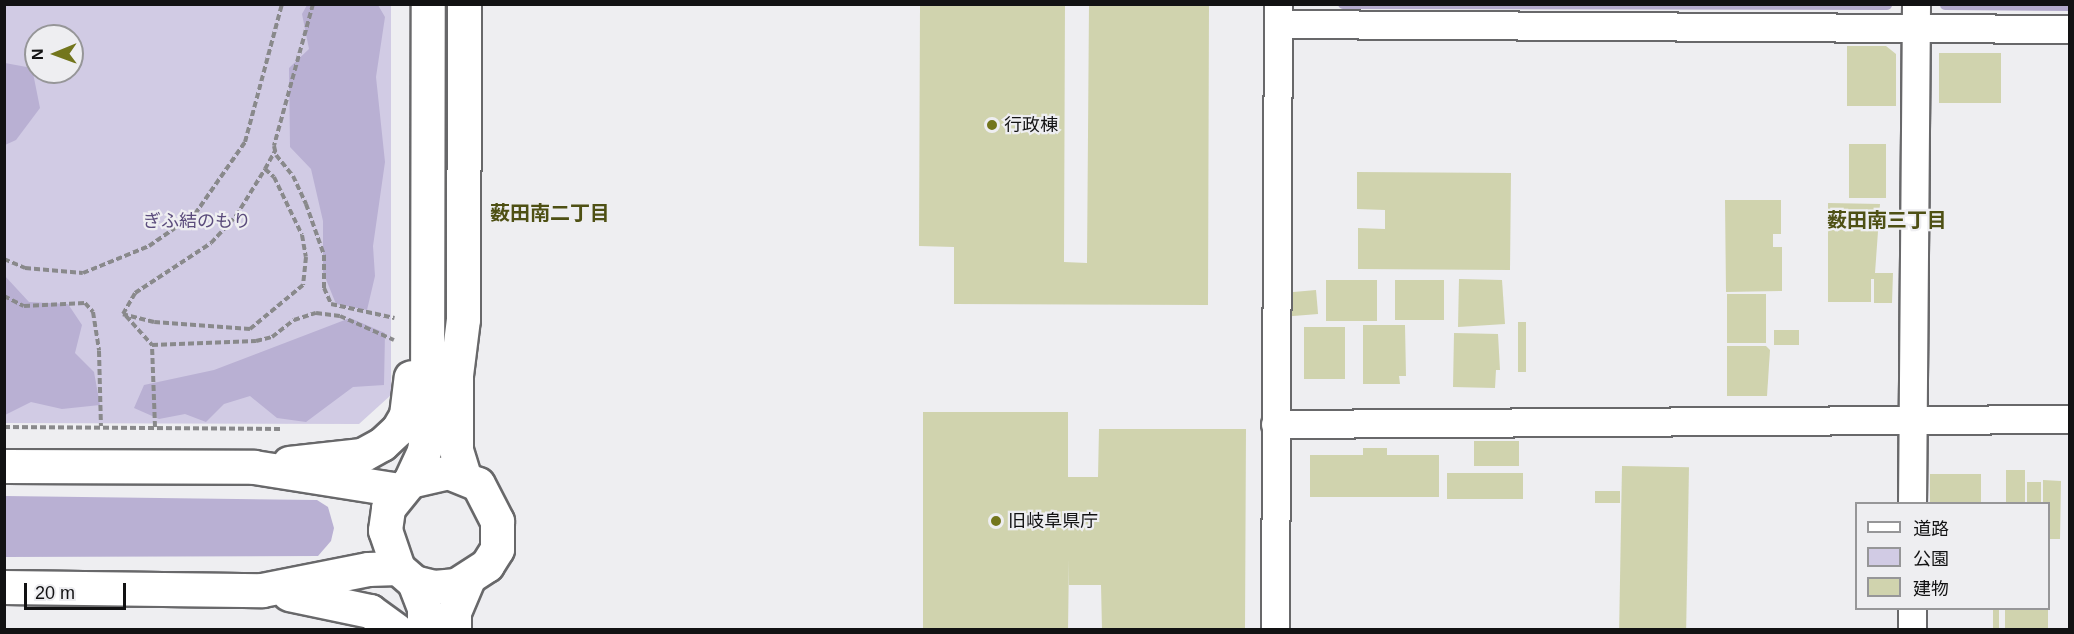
<!DOCTYPE html>
<meta charset="utf-8">
<style>
body{margin:0}
#map{position:relative;width:2074px;height:634px;overflow:hidden;background:#eeeef1;font-family:Arial,"Noto Sans JP",sans-serif}
div>[style]{position:absolute}
[style*='--x']{left:calc(var(--x)*1px);top:calc(var(--y)*1px);width:calc(var(--w)*1px);rotate:calc(var(--a)*1deg)}
.green>*{inset:0;background:#d1cbe4}
.forest>*{inset:0;background:#b9b0d3}
.stream>*{height:10px;margin:-5px;padding:0 5px;transform-origin:5px;border-radius:5px;background:#b4abcd}
.building>*{inset:0;background:#d0d3ae;transform-origin:0 0}
.path>*{height:4px;margin-top:-2px;transform-origin:0;background:repeating-linear-gradient(90deg,#89898b 0 6px,transparent 0 9px)}
.roads{filter:drop-shadow(2px 0 #68686a) drop-shadow(-2px 0 #68686a) drop-shadow(0 2px #68686a) drop-shadow(0 -2px #68686a)}
.minor>*{height:27px;margin:-13.5px;padding:0 13.5px;transform-origin:13.5px;border-radius:13.5px;background:#fff}
.tertiary>*{height:33px;margin:-16.5px;padding:0 16.5px;transform-origin:16.5px;border-radius:16.5px;background:#fff}
.dots>*{width:16px;height:16px;translate:-50% -50%;box-sizing:border-box;border:3px solid #eeeef1;border-radius:50%}
span{translate:-50% -50%;white-space:nowrap;text-align:center;line-height:1.15;-webkit-text-stroke:4.5px #eeeef1;paint-order:stroke}
.poi-label{font-size:18px;color:#121213}
.left{translate:0 -50%;text-align:left}
.park-label{font-size:18px;color:#5b4c7c}
.neighbourhood-label{font-size:20px;color:#4e5014;font-weight:700}
.frame{position:absolute;inset:0;border:6px solid #121213;pointer-events:none}
.legend{position:absolute;left:1855px;top:502px;width:195px;height:108px;box-sizing:border-box;background:#eeeef1;border:2px solid #969698;margin:0;padding:8px 10px;list-style:none;font-size:18px;color:#121213}
.legend li{display:flex;align-items:center;gap:12px;height:30px}
.legend b{width:30px;border:2px solid #969698}
.north{position:absolute;left:24px;top:24px;width:60px;height:60px;box-sizing:border-box;background:#eeeef1;border:2px solid #969698;border-radius:50%;rotate:269deg;font-size:16px;font-weight:700;line-height:24px;text-align:center;color:#121213}
.north::after{content:'';display:block;margin:auto;width:21px;height:27px;background:#73761d;clip-path:polygon(50% 0,100% 100%,50% 72%,0 100%)}
.scale{position:absolute;left:24px;top:583px;width:102px;height:27px;box-sizing:border-box;border:3px solid #121213;border-top:0;padding-left:8px;font-size:18px;line-height:21px;white-space:nowrap;color:#121213;-webkit-text-stroke:4px #eeeef1;paint-order:stroke}
</style>
<div id="map">
<div class="green">
<i style="clip-path:polygon(evenodd,5px 5px,391px 5px,391px 395px,359px 424px,5px 423px,5px 5px,36px 36px,72px 36px,72px 72px,36px 72px,36px 36px)"></i>
</div>
<div class="forest">
<i style="clip-path:polygon(307px 5px,378px 5px,385px 17px,376px 77px,385px 162px,373px 246px,375px 276px,367px 310px,336px 304px,323px 272px,323px 221px,311px 169px,290px 147px,289px 68px,309px 49px,302px 14px)"></i>
<i style="clip-path:polygon(5px 63px,32px 68px,40px 108px,16px 140px,5px 145px)"></i>
<i style="clip-path:polygon(4px 275px,29px 302px,68px 304px,82px 325px,75px 353px,94px 372px,100px 405px,62px 409px,31px 402px,5px 415px)"></i>
<i style="clip-path:polygon(350px 318px,385px 333px,384px 385px,353px 387px,306px 422px,277px 418px,250px 396px,224px 404px,206px 422px,185px 414px,159px 419px,134px 408px,144px 385px,214px 370px)"></i>
<i style="clip-path:polygon(5px 496px,317px 500px,328px 507px,334px 528px,331px 541px,318px 556px,5px 557px)"></i>
</div>
<div class="stream">
<i style="--x:1343;--y:4;--w:544;--a:0.11"></i>
<i style="--x:1945;--y:5;--w:125;--a:0.5"></i>
</div>
<div class="building">
<i style="clip-path:polygon(920px 4px,1065px 4px,1064px 262px,1087px 263px,1089px 4px,1209px 4px,1208px 305px,954px 304px,954px 247px,919px 246px)"></i>
<i style="clip-path:polygon(1847px 46px,1886px 46px,1896px 54px,1896px 106px,1847px 106px)"></i>
<i style="left:1939px;top:53px;width:62px;height:50px"></i>
<i style="left:1849px;top:144px;width:37px;height:54px"></i>
<i style="clip-path:polygon(1357px 172px,1511px 173px,1510px 270px,1358px 269px,1358px 228px,1385px 229px,1385px 210px,1357px 209px)"></i>
<i style="clip-path:polygon(1725px 200px,1781px 200px,1781px 234px,1773px 234px,1773px 247px,1782px 247px,1782px 291px,1726px 292px)"></i>
<i style="clip-path:polygon(1828px 203px,1880px 204px,1875px 273px,1893px 273px,1892px 303px,1874px 303px,1874px 279px,1871px 279px,1871px 302px,1828px 302px)"></i>
<i style="clip-path:polygon(1459px 279px,1502px 280px,1505px 324px,1458px 327px)"></i>
<i style="left:1326px;top:280px;width:51px;height:41px"></i>
<i style="left:1395px;top:280px;width:49px;height:40px"></i>
<i style="left:1316px;top:290px;width:24px;height:31px;rotate:85deg"></i>
<i style="left:1727px;top:294px;width:39px;height:49px"></i>
<i style="left:1518px;top:322px;width:8px;height:50px"></i>
<i style="clip-path:polygon(1363px 325px,1405px 325px,1406px 376px,1399px 376px,1400px 384px,1363px 384px)"></i>
<i style="left:1304px;top:327px;width:41px;height:52px"></i>
<i style="left:1774px;top:330px;width:25px;height:15px"></i>
<i style="clip-path:polygon(1454px 333px,1498px 334px,1500px 370px,1496px 370px,1495px 388px,1453px 387px)"></i>
<i style="clip-path:polygon(1727px 346px,1766px 346px,1770px 350px,1767px 396px,1727px 396px)"></i>
<i style="clip-path:polygon(923px 412px,1068px 412px,1068px 477px,1098px 477px,1099px 429px,1246px 429px,1245px 630px,1102px 630px,1101px 585px,1069px 585px,1069px 559px,1068px 630px,923px 630px)"></i>
<i style="left:1474px;top:441px;width:45px;height:25px"></i>
<i style="clip-path:polygon(1363px 448px,1387px 448px,1387px 455px,1439px 455px,1439px 497px,1310px 497px,1310px 455px,1363px 455px)"></i>
<i style="left:1622px;top:466px;width:67px;height:164px;rotate:1deg"></i>
<i style="left:2006px;top:470px;width:19px;height:34px"></i>
<i style="left:1447px;top:473px;width:76px;height:26px"></i>
<i style="left:1930px;top:474px;width:51px;height:30px"></i>
<i style="clip-path:polygon(2043px 480px,2061px 481px,2060px 539px,2048px 539px,2048px 504px,2043px 504px)"></i>
<i style="left:2027px;top:482px;width:14px;height:22px"></i>
<i style="left:1595px;top:491px;width:25px;height:12px"></i>
<i style="left:1993px;top:608px;width:6px;height:22px"></i>
<i style="left:2005px;top:608px;width:43px;height:22px"></i>
</div>
<div class="path">
<i style="--x:313;--y:4;--w:147;--a:105.4"></i>
<i style="--x:274;--y:146;--w:9;--a:77"></i>
<i style="--x:276;--y:155;--w:27;--a:51"></i>
<i style="--x:293;--y:176;--w:31;--a:65"></i>
<i style="--x:306;--y:204;--w:54;--a:70.6"></i>
<i style="--x:324;--y:255;--w:33;--a:90"></i>
<i style="--x:324;--y:288;--w:17;--a:66"></i>
<i style="--x:331;--y:304;--w:65;--a:12.5"></i>
<i style="--x:265;--y:169;--w:12;--a:42"></i>
<i style="--x:274;--y:177;--w:64;--a:64.2"></i>
<i style="--x:302;--y:235;--w:22;--a:80"></i>
<i style="--x:306;--y:257;--w:28;--a:96"></i>
<i style="--x:303;--y:285;--w:69;--a:140.3"></i>
<i style="--x:250;--y:329;--w:96;--a:-175.8"></i>
<i style="--x:154;--y:322;--w:32;--a:-166"></i>
<i style="--x:123;--y:314;--w:24;--a:-60"></i>
<i style="--x:135;--y:293;--w:91;--a:-33.3"></i>
<i style="--x:211;--y:243;--w:37;--a:-47"></i>
<i style="--x:236;--y:216;--w:55;--a:-58.3"></i>
<i style="--x:265;--y:169;--w:21;--a:-61"></i>
<i style="--x:4;--y:259;--w:23;--a:23"></i>
<i style="--x:25;--y:268;--w:58;--a:4.9"></i>
<i style="--x:83;--y:273;--w:71;--a:-22.2"></i>
<i style="--x:149;--y:246;--w:56;--a:-34.8"></i>
<i style="--x:195;--y:214;--w:88;--a:-55.2"></i>
<i style="--x:245;--y:142;--w:143;--a:-75"></i>
<i style="--x:4;--y:296;--w:22;--a:27"></i>
<i style="--x:24;--y:306;--w:61;--a:-2.8"></i>
<i style="--x:85;--y:303;--w:12;--a:48"></i>
<i style="--x:93;--y:312;--w:39;--a:81"></i>
<i style="--x:99;--y:351;--w:75;--a:88.5"></i>
<i style="--x:126;--y:316;--w:39;--a:48"></i>
<i style="--x:4;--y:427;--w:276;--a:0.4"></i>
<i style="--x:155;--y:427;--w:82;--a:-92.1"></i>
<i style="--x:152;--y:345;--w:104;--a:-2.2"></i>
<i style="--x:256;--y:341;--w:16;--a:-14"></i>
<i style="--x:272;--y:337;--w:28;--a:-38"></i>
<i style="--x:294;--y:320;--w:23;--a:-18"></i>
<i style="--x:316;--y:313;--w:24;--a:7"></i>
<i style="--x:340;--y:316;--w:59;--a:24"></i>
</div>
<div class="roads">
<div class="minor">
<i style="--x:1278;--y:24;--w:792;--a:0.36"></i>
<i style="--x:1275;--y:424;--w:795;--a:-0.36"></i>
<i style="--x:1912;--y:504;--w:500;--a:-89.54"></i>
<i style="--x:1912;--y:608;--w:22;--a:90"></i>
<i style="--x:1275;--y:630;--w:626;--a:-89.73"></i>
</div>
<div class="tertiary">
<i style="--x:289;--y:463;--w:73;--a:-6.3"></i>
<i style="--x:362;--y:455;--w:23;--a:-29"></i>
<i style="--x:382;--y:444;--w:22;--a:-43"></i>
<i style="--x:398;--y:429;--w:16;--a:-60"></i>
<i style="--x:406;--y:415;--w:38;--a:-83"></i>
<i style="--x:4;--y:466;--w:250;--a:0.2"></i>
<i style="--x:254;--y:467;--w:147;--a:9"></i>
<i style="--x:464;--y:476;--w:28;--a:-107"></i>
<i style="--x:456;--y:449;--w:74;--a:-90"></i>
<i style="--x:456;--y:375;--w:56;--a:-82.9"></i>
<i style="--x:463;--y:319;--w:315;--a:-89.8"></i>
<i style="--x:410;--y:481;--w:39;--a:-13"></i>
<i style="--x:448;--y:472;--w:32;--a:22"></i>
<i style="--x:478;--y:484;--w:42;--a:62.8"></i>
<i style="--x:497;--y:521;--w:28;--a:90"></i>
<i style="--x:497;--y:549;--w:19;--a:122"></i>
<i style="--x:487;--y:565;--w:37;--a:147"></i>
<i style="--x:456;--y:585;--w:22;--a:175"></i>
<i style="--x:434;--y:587;--w:21;--a:-166"></i>
<i style="--x:414;--y:582;--w:21;--a:-139"></i>
<i style="--x:398;--y:568;--w:40;--a:-108.9"></i>
<i style="--x:385;--y:530;--w:22;--a:-82"></i>
<i style="--x:388;--y:508;--w:35;--a:-51"></i>
<i style="--x:410;--y:481;--w:33;--a:-65"></i>
<i style="--x:424;--y:451;--w:25;--a:-83"></i>
<i style="--x:427;--y:426;--w:422;--a:-89.9"></i>
<i style="--x:414;--y:582;--w:28;--a:69"></i>
<i style="--x:424;--y:608;--w:22;--a:90"></i>
<i style="--x:4;--y:587;--w:258;--a:0.7"></i>
<i style="--x:262;--y:590;--w:108;--a:-11.2"></i>
<i style="--x:368;--y:569;--w:30;--a:-2"></i>
<i style="--x:289;--y:594;--w:83;--a:11.9"></i>
<i style="--x:370;--y:611;--w:32;--a:36"></i>
<i style="--x:454;--y:630;--w:18;--a:-90"></i>
<i style="--x:454;--y:612;--w:36;--a:-67"></i>
</div>
</div>
<div class="dots">
<i style="left:992px;top:125px;background:#73761d"></i>
<i style="left:996px;top:521px;background:#73761d"></i>
</div>
<div class="poi-label">
<span class="left" style="left:1004px;top:125px">行政棟</span>
<span class="left" style="left:1008px;top:521px">旧岐阜県庁</span>
</div>
<div class="park-label">
<span style="left:197px;top:221px">ぎふ結のもり</span>
</div>
<div class="neighbourhood-label">
<span style="left:550px;top:213px">薮田南二丁目</span>
<span style="left:1887px;top:220px">薮田南三丁目</span>
</div>
<div class="frame"></div>
<ul class="legend">
<li><b style="height:8px;background:#fff"></b>道路</li>
<li><b style="height:16px;background:#d1cbe4"></b>公園</li>
<li><b style="height:16px;background:#d0d3ae"></b>建物</li>
</ul>
<div class="north">N</div>
<div class="scale">20 m</div>
</div>
